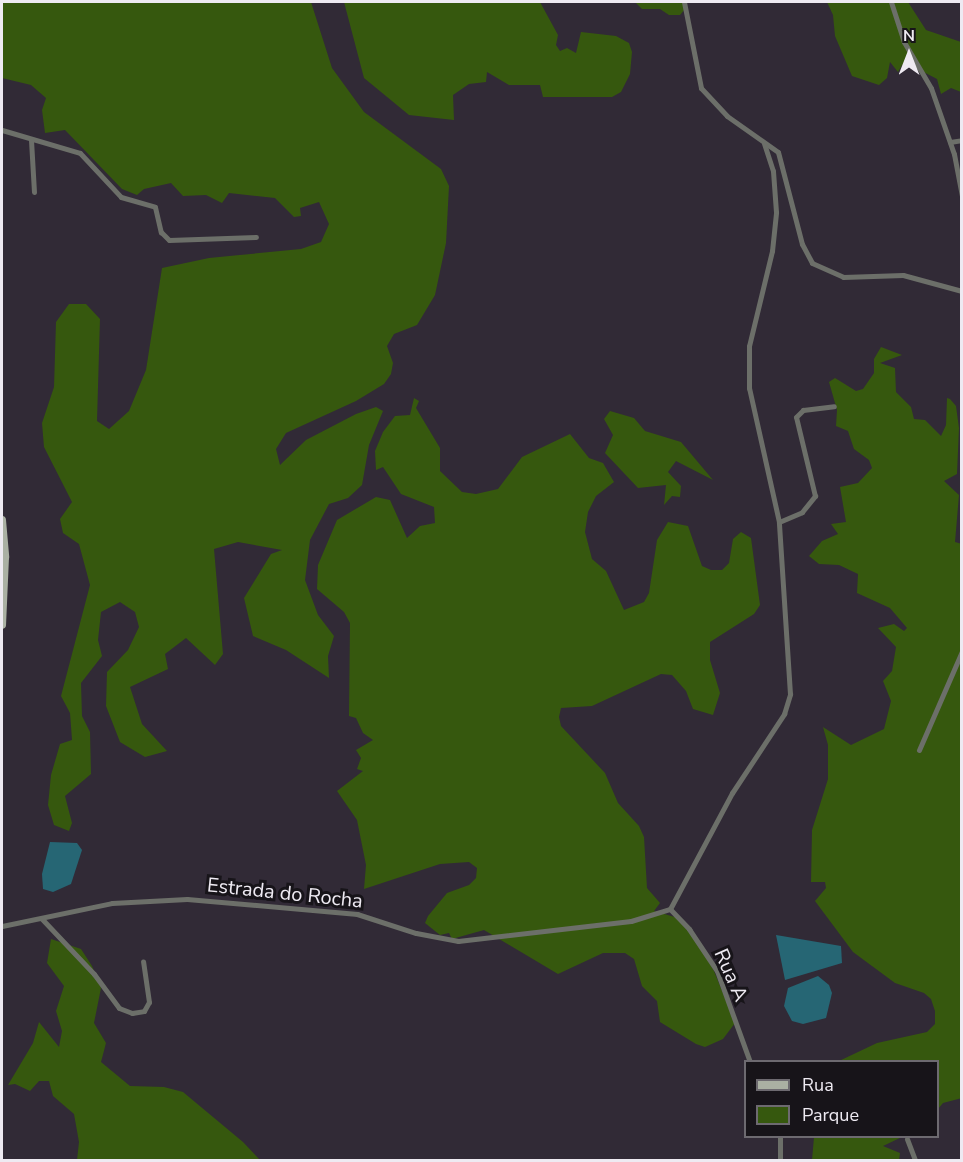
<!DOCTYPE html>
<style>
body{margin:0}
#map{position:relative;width:963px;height:1162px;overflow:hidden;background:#312a36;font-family:"Nunito Sans",sans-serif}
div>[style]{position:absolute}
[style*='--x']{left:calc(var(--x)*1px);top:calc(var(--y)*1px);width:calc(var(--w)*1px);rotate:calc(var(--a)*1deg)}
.green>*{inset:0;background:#36580e}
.water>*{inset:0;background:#266674}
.street>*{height:5px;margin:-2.5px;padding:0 2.5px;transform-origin:2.5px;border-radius:2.5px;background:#6c6f69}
.primary>*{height:8px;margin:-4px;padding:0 4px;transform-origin:4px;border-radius:4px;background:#aab0a3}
span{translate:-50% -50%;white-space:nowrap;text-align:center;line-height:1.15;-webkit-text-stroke:6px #171419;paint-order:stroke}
.street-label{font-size:20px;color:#eeeaf2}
.frame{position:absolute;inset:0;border:3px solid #eeeaf2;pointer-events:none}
.legend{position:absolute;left:744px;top:1060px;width:195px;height:78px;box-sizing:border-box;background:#171419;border:2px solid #6d6a70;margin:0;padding:8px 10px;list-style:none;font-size:18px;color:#eeeaf2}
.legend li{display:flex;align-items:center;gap:12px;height:30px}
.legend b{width:30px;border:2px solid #6d6a70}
.north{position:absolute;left:879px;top:24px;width:60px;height:60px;-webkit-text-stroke:4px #171419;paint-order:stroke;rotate:0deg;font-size:16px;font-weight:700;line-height:24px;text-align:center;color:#eeeaf2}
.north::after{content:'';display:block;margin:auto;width:21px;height:27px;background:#eeeaf2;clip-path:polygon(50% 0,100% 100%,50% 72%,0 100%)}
</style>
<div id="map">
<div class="green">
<i style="clip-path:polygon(2px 2px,311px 2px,332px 68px,364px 112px,441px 169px,449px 186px,446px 243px,435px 295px,417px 325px,394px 334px,387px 346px,393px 363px,391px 374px,384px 384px,356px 401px,286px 433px,276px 449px,280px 465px,306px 440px,356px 414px,376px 407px,383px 411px,369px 445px,362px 485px,348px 498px,329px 504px,310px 540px,305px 580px,318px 615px,334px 636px,328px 656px,329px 678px,286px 650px,253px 636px,244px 598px,271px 554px,282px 550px,238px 542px,214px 549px,223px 654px,215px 665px,186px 638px,165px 654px,168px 669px,130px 687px,142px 724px,167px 751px,145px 757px,120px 742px,106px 706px,107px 672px,128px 650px,139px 627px,135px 612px,120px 602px,101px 612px,98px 640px,102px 656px,81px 683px,82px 716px,90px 732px,91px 774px,65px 796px,72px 823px,69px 831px,54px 825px,48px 805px,51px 775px,60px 744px,72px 740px,70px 713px,61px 696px,90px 585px,79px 544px,63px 533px,60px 519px,72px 502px,44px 447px,42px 423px,54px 387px,56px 322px,69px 304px,86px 304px,100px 319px,97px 421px,109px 429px,129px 411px,146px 370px,162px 268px,209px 258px,301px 249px,321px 242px,329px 224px,319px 202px,300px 208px,301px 216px,294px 217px,275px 198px,229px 193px,222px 203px,206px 195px,183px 196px,171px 183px,144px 189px,137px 195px,122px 189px,65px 130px,45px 133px,42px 110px,46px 98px,31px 85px,2px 78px)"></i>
<i style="clip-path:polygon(344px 2px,540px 2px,558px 35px,556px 45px,560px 51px,567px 48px,576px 53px,581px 32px,616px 36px,629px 43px,632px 52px,630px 74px,621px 92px,612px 97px,543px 97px,540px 85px,509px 85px,487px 72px,486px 82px,469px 84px,453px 95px,454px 120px,409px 115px,364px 78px)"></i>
<i style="clip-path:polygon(635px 2px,683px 2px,685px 9px,680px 15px,669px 15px,660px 9px,642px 9px)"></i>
<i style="clip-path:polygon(827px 2px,908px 2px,926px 30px,961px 42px,961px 92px,951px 88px,941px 94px,937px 79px,914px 67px,902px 65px,898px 72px,890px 62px,887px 78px,879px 85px,852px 76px,835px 36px,833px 15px)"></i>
<i style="clip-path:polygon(881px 347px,902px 355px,880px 363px,895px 368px,896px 392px,911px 407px,914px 419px,925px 420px,941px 436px,946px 425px,947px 398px,950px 399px,956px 406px,959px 428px,957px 474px,944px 481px,959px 495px,955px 542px,962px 544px,962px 1098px,943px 1103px,938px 1109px,938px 1062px,839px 1061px,877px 1043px,927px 1032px,935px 1024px,935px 1011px,931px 999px,924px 993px,895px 983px,853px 952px,815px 901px,826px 888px,825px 882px,811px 882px,812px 830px,828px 779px,828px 745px,823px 727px,851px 745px,884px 729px,891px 701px,883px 681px,892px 671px,896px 647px,878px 628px,894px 624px,904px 631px,907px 628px,890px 608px,857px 593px,858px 574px,839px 565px,819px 564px,809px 556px,822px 541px,838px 534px,831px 524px,846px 522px,840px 487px,858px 483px,872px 468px,869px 460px,854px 449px,848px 431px,836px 426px,837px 410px,829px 382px,835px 378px,856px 391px,863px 389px,874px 373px,874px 359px)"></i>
<i style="clip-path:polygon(414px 398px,419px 401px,416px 408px,440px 448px,440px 471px,462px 492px,476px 494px,498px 489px,522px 457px,570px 434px,589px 458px,603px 463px,614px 482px,596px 496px,588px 512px,585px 532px,592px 559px,606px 571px,624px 610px,644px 602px,649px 593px,657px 540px,668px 522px,688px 526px,702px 566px,711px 570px,722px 570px,729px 563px,733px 539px,741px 532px,751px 538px,760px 605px,754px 614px,710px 642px,710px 660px,720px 693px,713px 715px,693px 709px,686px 691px,672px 675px,661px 674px,592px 706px,561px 708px,559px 717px,561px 726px,605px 773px,618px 803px,639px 826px,644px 837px,647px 888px,660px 903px,654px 911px,678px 918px,688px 926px,714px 971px,735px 1023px,723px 1039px,705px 1047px,696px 1044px,660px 1022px,657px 1001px,642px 986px,634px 959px,625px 953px,603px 953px,558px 974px,484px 930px,452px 939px,449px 933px,440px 935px,425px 923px,428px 916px,447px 893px,469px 885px,476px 878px,477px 868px,469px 862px,440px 864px,364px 889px,366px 865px,357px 820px,337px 791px,363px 771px,357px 769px,361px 758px,356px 750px,373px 740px,363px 733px,356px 718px,349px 716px,350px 623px,344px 612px,317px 589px,318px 565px,337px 520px,376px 497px,390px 500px,407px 538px,420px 526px,435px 523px,434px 507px,401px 494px,383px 467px,376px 470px,375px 451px,383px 432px,395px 416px,410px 415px)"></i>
<i style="clip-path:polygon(610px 411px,634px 418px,645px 431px,681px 442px,713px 480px,676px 461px,668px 472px,681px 486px,680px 497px,672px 496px,664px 505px,666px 485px,638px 488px,605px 453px,613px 435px,604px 419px)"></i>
<i style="clip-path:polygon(51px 939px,81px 949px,92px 966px,101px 988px,94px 1023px,106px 1043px,101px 1062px,130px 1086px,164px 1087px,183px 1092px,243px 1142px,260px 1160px,77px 1160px,79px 1142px,74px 1114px,53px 1096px,49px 1081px,39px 1081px,30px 1091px,15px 1084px,8px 1085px,33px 1043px,39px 1022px,59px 1047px,62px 1031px,56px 1011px,64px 986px,47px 963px)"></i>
<i style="clip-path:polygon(814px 1137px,902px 1137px,883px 1146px,900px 1153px,899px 1160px,812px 1160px)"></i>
</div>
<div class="water">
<i style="clip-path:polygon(50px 842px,77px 843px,82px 850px,71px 884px,53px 892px,43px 889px,42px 874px)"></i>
<i style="clip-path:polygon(776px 935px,841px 946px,842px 963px,785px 980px)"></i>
<i style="clip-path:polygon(818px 976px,829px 985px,832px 993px,826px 1018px,803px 1024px,792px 1021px,784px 1006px,788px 988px)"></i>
</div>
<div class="street">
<i style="--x:684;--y:2;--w:88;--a:78.8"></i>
<i style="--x:701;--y:88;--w:38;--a:47"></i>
<i style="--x:727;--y:116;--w:62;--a:35.2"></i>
<i style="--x:778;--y:152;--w:95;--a:75.4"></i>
<i style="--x:802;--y:244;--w:21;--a:62"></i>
<i style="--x:812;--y:263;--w:34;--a:24"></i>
<i style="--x:843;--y:277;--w:60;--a:-1.9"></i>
<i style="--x:903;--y:275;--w:61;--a:15.2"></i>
<i style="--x:891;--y:2;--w:42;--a:72"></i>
<i style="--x:904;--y:42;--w:53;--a:59.6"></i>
<i style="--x:931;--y:88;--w:70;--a:70.8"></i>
<i style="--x:954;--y:154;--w:43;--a:79.2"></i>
<i style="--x:2;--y:130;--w:81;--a:16.4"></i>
<i style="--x:80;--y:153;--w:60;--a:47"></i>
<i style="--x:121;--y:197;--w:35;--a:16"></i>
<i style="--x:155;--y:207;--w:26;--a:77"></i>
<i style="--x:161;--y:232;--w:11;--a:45"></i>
<i style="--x:169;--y:240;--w:87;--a:-2"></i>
<i style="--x:31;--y:140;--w:52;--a:86.7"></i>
<i style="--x:950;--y:142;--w:12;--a:-9"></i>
<i style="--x:779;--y:522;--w:25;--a:-23"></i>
<i style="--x:802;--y:512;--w:21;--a:-51"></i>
<i style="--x:815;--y:496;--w:81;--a:-103.5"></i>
<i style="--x:796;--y:417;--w:10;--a:-45"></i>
<i style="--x:803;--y:410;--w:31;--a:-7"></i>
<i style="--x:919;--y:750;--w:108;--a:-66.5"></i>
<i style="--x:670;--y:909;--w:132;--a:-61.9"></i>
<i style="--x:732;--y:793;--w:95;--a:-56.6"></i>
<i style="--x:784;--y:714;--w:21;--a:-73"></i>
<i style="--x:790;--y:694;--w:172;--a:-93.7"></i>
<i style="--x:779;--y:522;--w:137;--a:-102.6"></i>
<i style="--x:749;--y:388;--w:42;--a:-90"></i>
<i style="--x:749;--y:346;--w:98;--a:-76.4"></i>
<i style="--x:772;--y:251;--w:39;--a:-84"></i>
<i style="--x:776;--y:212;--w:41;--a:-94.2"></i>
<i style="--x:773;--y:171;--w:29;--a:-108"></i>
<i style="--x:670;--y:909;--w:28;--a:46"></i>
<i style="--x:689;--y:929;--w:50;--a:56.3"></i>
<i style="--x:717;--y:971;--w:97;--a:70.1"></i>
<i style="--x:42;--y:919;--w:76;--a:46.6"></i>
<i style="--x:94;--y:974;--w:42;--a:53.7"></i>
<i style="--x:119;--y:1008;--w:14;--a:21"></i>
<i style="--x:132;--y:1013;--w:12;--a:-9"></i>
<i style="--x:144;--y:1011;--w:10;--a:-61"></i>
<i style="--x:149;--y:1002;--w:41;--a:-98.3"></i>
<i style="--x:2;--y:926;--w:112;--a:-11.8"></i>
<i style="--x:112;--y:903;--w:75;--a:-3.1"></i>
<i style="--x:187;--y:899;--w:171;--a:5"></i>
<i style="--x:357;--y:914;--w:62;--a:17.9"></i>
<i style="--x:416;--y:933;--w:43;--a:10.8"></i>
<i style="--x:458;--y:941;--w:174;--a:-6.6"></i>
<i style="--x:631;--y:921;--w:41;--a:-17.1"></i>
<i style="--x:780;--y:1136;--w:24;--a:90"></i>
<i style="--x:907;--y:1139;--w:22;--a:69"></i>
</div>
<div class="primary">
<i style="--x:2;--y:520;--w:37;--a:85"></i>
<i style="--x:5;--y:557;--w:68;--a:92.5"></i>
</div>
<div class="street-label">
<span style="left:285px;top:893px;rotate:6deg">Estrada do Rocha</span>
<span style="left:731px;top:975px;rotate:66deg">Rua A</span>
</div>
<div class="frame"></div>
<ul class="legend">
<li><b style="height:8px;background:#aab0a3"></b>Rua</li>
<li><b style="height:16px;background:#36580e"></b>Parque</li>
</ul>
<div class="north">N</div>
</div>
